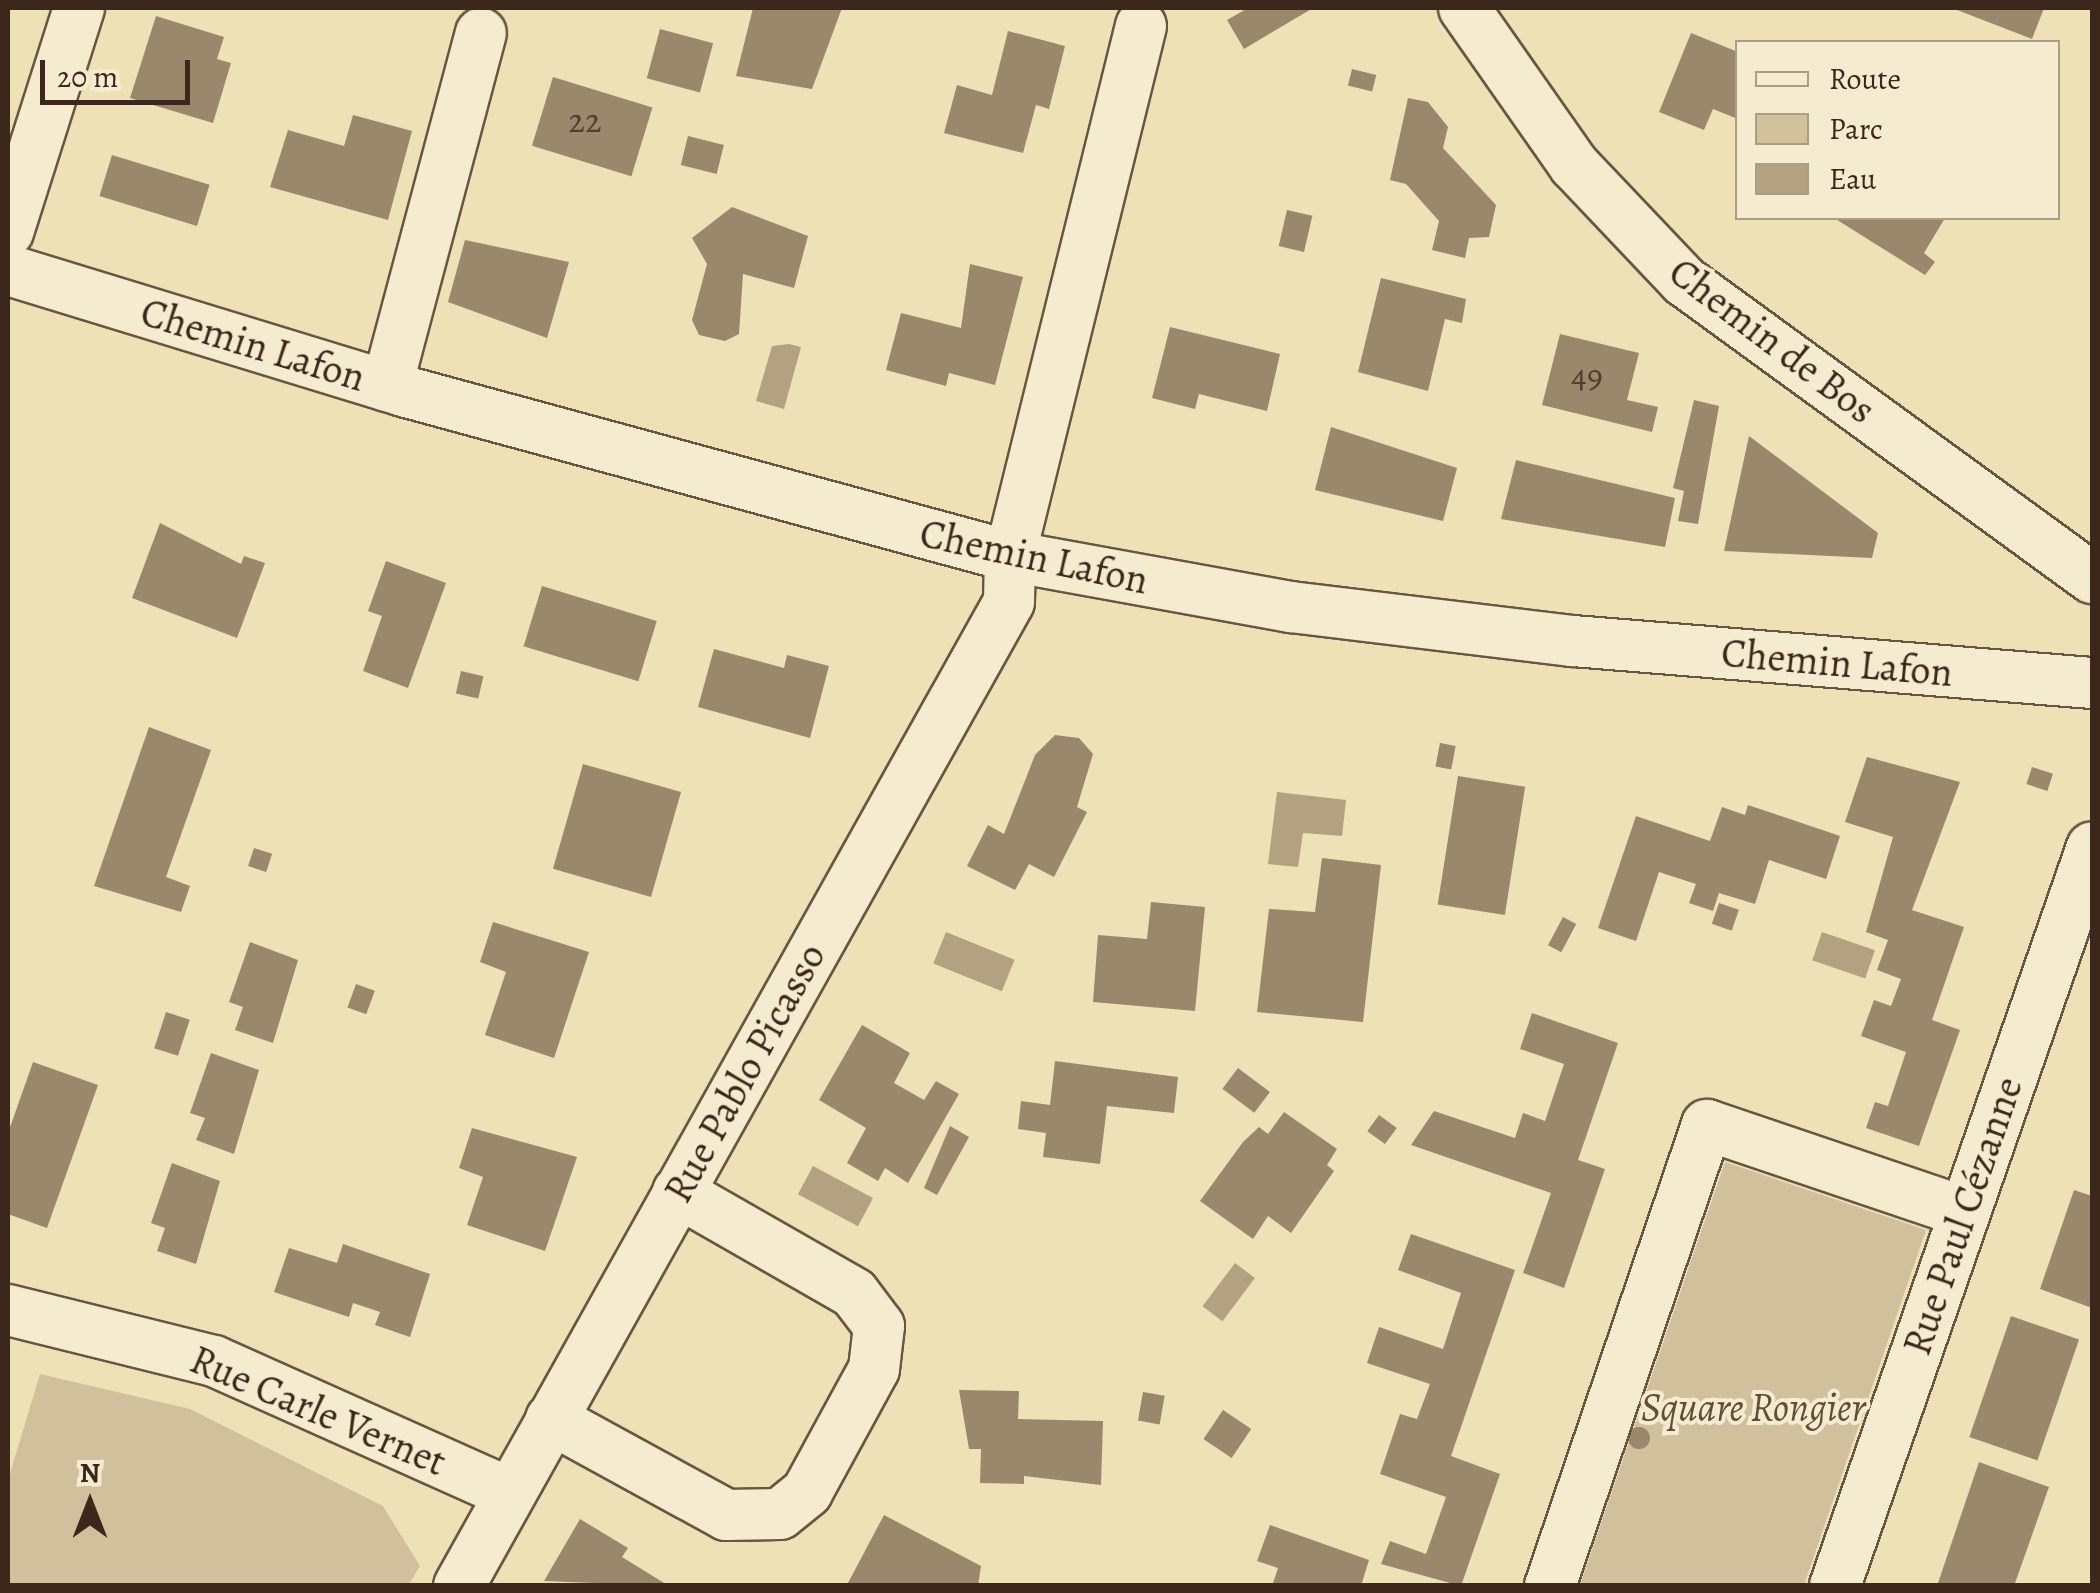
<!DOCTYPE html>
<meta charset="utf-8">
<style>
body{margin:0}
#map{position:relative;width:2100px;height:1593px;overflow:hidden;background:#efe1b6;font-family:Alegreya,serif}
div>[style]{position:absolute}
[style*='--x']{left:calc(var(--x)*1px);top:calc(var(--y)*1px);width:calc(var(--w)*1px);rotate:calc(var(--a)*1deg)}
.green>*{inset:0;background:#d0c19c}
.water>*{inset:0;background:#b2a281;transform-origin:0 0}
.building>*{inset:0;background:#99886c;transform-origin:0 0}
.round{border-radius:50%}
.roads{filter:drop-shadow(2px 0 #685642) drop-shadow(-2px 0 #685642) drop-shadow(0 2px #685642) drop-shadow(0 -2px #685642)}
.minor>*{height:50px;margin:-25px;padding:0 25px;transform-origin:25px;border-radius:25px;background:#f5ecd0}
span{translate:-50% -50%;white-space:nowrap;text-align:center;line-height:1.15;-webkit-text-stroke:8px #f5ecd0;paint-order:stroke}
.number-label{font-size:35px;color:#523f2f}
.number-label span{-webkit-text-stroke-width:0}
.street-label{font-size:40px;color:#3b271b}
.park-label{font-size:40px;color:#604e3b;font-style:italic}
.frame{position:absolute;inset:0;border:10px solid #3b271b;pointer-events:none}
.legend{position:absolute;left:1735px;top:40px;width:325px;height:180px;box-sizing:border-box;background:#f5ecd0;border:2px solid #ab9d88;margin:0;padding:12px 18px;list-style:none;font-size:30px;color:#3b271b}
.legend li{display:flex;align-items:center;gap:20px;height:50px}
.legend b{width:50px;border:2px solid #ab9d88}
.north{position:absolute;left:40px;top:1453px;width:100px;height:100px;-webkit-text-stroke:8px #f5ecd0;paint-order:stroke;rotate:0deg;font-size:28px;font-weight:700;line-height:40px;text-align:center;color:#3b271b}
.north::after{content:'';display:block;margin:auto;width:35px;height:45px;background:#3b271b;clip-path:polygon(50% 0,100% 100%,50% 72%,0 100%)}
.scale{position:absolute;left:40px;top:60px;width:150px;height:45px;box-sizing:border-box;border:5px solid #3b271b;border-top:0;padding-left:12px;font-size:30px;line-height:35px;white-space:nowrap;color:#3b271b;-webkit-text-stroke:8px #f5ecd0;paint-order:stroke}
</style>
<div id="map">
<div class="green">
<i style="clip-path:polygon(1725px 1162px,1926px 1230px,1804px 1585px,1580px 1585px)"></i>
<i style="clip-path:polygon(40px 1374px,190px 1409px,383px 1506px,420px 1566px,408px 1586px,8px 1585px,8px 1480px)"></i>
</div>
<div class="water">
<i style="clip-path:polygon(789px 344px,801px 347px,784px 409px,756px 401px,772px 346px)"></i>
<i style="clip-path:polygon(1277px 792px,1346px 800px,1342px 836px,1303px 833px,1298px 867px,1268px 864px)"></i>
<i style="left:946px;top:932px;width:74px;height:34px;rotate:22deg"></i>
<i style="left:1822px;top:932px;width:56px;height:30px;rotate:19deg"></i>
<i style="left:813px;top:1166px;width:68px;height:32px;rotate:28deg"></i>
<i style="left:1235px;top:1263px;width:25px;height:54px;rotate:37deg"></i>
</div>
<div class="building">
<i style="clip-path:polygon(753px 8px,842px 8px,812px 89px,736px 76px)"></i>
<i style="clip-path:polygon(1248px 8px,1313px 8px,1244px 49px,1227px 20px)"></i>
<i style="clip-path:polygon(1952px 8px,2044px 8px,2032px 39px)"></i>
<i style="clip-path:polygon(156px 16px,224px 37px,217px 59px,231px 63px,213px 123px,130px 98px)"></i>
<i style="left:660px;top:29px;width:55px;height:51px;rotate:15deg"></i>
<i style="clip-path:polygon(1008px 31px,1065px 46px,1049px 109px,1036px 105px,1023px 153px,944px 133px,957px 85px,992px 95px)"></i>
<i style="clip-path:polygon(1691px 33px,1738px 52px,1738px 119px,1713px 109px,1704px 130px,1659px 112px)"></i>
<i style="left:1352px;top:69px;width:25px;height:17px;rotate:14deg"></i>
<i style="left:553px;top:77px;width:104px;height:72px;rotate:17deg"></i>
<i style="clip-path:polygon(1408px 98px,1428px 102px,1448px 127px,1443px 148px,1496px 205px,1489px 237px,1469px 238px,1465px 258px,1432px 250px,1439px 221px,1406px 184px,1390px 180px)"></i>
<i style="clip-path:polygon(353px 115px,412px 131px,388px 220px,270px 187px,288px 130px,344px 146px)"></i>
<i style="left:688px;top:136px;width:37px;height:30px;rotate:14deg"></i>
<i style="left:112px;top:155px;width:102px;height:43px;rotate:17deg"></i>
<i style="clip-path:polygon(732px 207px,808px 236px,794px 288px,743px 274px,739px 334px,725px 341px,699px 335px,692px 320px,707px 264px,692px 238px)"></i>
<i style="left:1287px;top:210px;width:26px;height:37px;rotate:13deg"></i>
<i style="clip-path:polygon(1834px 218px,1945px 218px,1924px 253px,1935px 262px,1925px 275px)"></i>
<i style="clip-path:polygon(465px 240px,569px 262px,547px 338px,448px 302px)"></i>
<i style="clip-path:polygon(970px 264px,1023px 277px,995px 385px,949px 373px,946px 386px,886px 370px,901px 313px,961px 328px)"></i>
<i style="clip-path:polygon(1381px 278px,1466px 299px,1462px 323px,1445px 319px,1428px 391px,1358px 372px)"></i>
<i style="clip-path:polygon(1170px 327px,1280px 354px,1267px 411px,1199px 394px,1195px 409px,1152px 398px)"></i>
<i style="clip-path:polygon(1560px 334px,1639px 353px,1627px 400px,1658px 407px,1652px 432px,1542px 405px)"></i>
<i style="clip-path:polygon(1694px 400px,1719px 406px,1698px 524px,1678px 521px,1684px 491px,1673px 488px)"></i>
<i style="clip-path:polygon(1331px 427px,1457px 468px,1443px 521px,1315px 490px)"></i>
<i style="clip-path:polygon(1749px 436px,1878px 533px,1872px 558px,1724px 551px)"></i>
<i style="clip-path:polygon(1516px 460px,1675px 498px,1665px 547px,1501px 519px)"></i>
<i style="clip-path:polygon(160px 523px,241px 564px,244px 556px,265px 563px,237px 638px,132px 598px)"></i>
<i style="clip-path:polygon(386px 561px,446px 583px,408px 688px,363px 671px,382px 616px,368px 611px)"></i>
<i style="left:542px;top:586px;width:120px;height:63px;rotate:17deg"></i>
<i style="clip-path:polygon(714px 649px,784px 668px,787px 655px,829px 666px,810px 738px,698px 707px)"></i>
<i style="left:461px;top:671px;width:23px;height:23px;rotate:13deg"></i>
<i style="clip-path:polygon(149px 727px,211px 750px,166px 877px,190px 886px,181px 912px,94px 886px)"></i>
<i style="clip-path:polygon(1055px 735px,1079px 738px,1093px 754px,1077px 807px,1087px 812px,1054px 877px,1029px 864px,1015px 890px,967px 866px,988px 825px,1004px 834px,1035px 755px)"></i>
<i style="left:1440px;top:743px;width:16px;height:24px;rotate:11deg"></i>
<i style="clip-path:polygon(1867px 757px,1960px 782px,1912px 910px,1964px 927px,1932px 1020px,1960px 1030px,1919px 1146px,1866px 1128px,1875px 1102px,1888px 1106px,1906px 1052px,1861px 1036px,1874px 1000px,1891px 1006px,1901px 979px,1877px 970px,1888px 940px,1866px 932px,1893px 837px,1845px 822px)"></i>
<i style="left:583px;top:764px;width:102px;height:109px;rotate:16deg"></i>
<i style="left:2032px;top:767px;width:22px;height:18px;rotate:18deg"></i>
<i style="left:1458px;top:776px;width:68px;height:130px;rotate:9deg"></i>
<i style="clip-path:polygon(1748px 805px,1840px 836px,1826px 879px,1769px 860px,1755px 904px,1719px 893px,1713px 911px,1689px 903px,1696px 884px,1659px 872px,1636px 941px,1598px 928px,1636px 816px,1710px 841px,1722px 807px,1745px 815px)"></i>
<i style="left:254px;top:848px;width:19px;height:19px;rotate:18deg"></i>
<i style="clip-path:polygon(1322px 858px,1381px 865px,1363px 1022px,1257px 1012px,1269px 909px,1315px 912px)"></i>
<i style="clip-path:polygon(1151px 902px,1205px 907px,1195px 1011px,1093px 1002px,1098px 935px,1147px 939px)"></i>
<i style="left:1719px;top:903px;width:21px;height:22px;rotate:19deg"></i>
<i style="left:1563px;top:917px;width:15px;height:32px;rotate:28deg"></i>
<i style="clip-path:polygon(493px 922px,589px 952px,554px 1058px,485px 1035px,506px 972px,480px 962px)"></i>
<i style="clip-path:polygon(250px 942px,298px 960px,273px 1043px,235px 1030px,243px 1007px,229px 1002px)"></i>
<i style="left:356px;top:984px;width:20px;height:25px;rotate:20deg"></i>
<i style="left:166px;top:1012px;width:25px;height:38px;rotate:18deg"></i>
<i style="clip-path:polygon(1532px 1013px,1618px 1043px,1578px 1160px,1605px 1169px,1564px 1288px,1523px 1273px,1551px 1193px,1411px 1145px,1434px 1111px,1515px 1138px,1523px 1113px,1545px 1121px,1564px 1064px,1520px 1049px)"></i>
<i style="clip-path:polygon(862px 1025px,910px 1053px,894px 1083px,924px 1100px,936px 1081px,959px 1094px,908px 1183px,885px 1168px,878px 1181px,847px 1163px,866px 1128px,819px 1100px)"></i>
<i style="clip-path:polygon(211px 1053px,259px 1070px,234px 1154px,196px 1140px,205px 1118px,190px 1113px)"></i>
<i style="clip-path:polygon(1055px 1061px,1178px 1077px,1174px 1113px,1107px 1106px,1100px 1164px,1043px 1157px,1046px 1133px,1018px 1129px,1021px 1101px,1050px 1105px)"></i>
<i style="clip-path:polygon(33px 1062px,98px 1085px,47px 1228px,8px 1214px,8px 1133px)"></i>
<i style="left:1238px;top:1068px;width:40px;height:26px;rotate:37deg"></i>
<i style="clip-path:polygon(1284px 1112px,1337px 1149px,1327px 1165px,1334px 1171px,1291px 1233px,1268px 1216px,1253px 1239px,1200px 1201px,1243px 1142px,1259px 1127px,1268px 1134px)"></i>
<i style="left:1379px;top:1115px;width:22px;height:20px;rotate:36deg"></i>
<i style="clip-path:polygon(950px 1126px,969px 1137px,937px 1195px,924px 1188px)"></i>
<i style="clip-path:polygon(472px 1128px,577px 1157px,545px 1251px,467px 1225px,483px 1177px,459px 1168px)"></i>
<i style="clip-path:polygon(172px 1163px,220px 1181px,196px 1264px,157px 1251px,165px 1228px,151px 1223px)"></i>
<i style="clip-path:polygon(2074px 1190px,2092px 1196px,2092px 1308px,2040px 1289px)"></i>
<i style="clip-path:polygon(1411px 1234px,1515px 1270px,1451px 1456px,1500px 1474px,1461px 1586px,1381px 1564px,1390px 1541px,1426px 1554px,1446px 1497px,1380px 1474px,1400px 1414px,1417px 1419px,1430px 1384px,1367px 1363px,1379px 1327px,1443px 1349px,1461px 1293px,1398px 1270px)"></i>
<i style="clip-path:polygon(343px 1244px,430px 1274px,410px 1337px,375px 1325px,380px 1312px,353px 1303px,349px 1317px,274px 1292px,289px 1248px,337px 1263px)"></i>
<i style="left:2011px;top:1316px;width:72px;height:128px;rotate:19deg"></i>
<i style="clip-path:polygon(959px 1390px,1019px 1391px,1018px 1419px,1103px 1421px,1101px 1485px,1024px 1476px,1024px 1484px,980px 1483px,981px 1449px,969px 1449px)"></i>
<i style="left:1143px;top:1392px;width:22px;height:29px;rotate:10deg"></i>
<i style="left:1223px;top:1410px;width:34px;height:35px;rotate:34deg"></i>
<i class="round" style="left:1628px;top:1427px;width:22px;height:22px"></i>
<i style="clip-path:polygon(1979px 1462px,2049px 1487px,2014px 1586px,1937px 1586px)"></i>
<i style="clip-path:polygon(884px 1515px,981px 1566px,978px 1586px,848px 1583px)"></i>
<i style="clip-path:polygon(580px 1519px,628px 1548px,622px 1557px,669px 1586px,544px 1581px)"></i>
<i style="clip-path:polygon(1270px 1525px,1369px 1560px,1361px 1586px,1272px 1586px,1278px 1568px,1257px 1561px)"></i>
</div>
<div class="roads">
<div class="minor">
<i style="--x:1464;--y:8;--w:192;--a:55"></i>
<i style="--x:1574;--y:165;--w:160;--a:46.5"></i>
<i style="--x:1684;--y:281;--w:505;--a:36.05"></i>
<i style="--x:8;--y:232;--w:235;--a:-72.4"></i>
<i style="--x:8;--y:270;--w:413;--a:17"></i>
<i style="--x:403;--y:391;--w:629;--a:15.21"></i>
<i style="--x:1010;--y:556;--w:286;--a:10.3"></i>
<i style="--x:1291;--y:607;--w:284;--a:6.9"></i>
<i style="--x:1573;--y:641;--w:521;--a:4.63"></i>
<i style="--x:387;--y:386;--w:365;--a:-75.1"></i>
<i style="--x:8;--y:1310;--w:212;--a:13.9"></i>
<i style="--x:214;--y:1361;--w:323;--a:24.1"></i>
<i style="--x:551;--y:1419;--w:200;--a:28.7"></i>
<i style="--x:726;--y:1515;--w:54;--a:-1.1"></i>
<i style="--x:780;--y:1514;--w:35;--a:-39"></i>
<i style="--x:807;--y:1492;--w:140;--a:-61.4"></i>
<i style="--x:874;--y:1369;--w:43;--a:-83.4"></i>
<i style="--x:879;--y:1326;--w:41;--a:-127.1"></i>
<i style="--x:854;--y:1293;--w:203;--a:-150.2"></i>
<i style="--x:459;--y:1586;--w:1127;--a:-60.8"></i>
<i style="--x:1009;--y:602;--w:46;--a:-88.8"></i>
<i style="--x:1010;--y:556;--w:546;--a:-76.12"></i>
<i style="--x:1550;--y:1586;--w:487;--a:-71.2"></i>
<i style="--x:1707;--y:1125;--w:271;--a:18.7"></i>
<i style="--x:1835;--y:1586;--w:782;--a:-70.82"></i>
</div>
</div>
<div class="number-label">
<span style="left:585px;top:120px">22</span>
<span style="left:1587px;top:375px">49</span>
</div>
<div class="street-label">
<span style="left:1772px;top:341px;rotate:37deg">Chemin de Bos</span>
<span style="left:253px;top:345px;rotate:17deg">Chemin Lafon</span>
<span style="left:1034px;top:557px;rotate:12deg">Chemin Lafon</span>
<span style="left:1837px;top:663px;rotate:5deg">Chemin Lafon</span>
<span style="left:745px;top:1073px;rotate:-61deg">Rue Pablo Picasso</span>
<span style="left:1963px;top:1216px;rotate:-71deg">Rue Paul Cézanne</span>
<span style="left:318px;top:1411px;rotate:23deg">Rue Carle Vernet</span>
</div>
<div class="park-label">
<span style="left:1753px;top:1408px">Square Rongier</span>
</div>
<div class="frame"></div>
<ul class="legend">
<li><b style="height:12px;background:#f5ecd0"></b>Route</li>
<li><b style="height:28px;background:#d0c19c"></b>Parc</li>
<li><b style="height:28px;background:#b2a281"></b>Eau</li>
</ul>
<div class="north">N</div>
<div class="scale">20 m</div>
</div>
